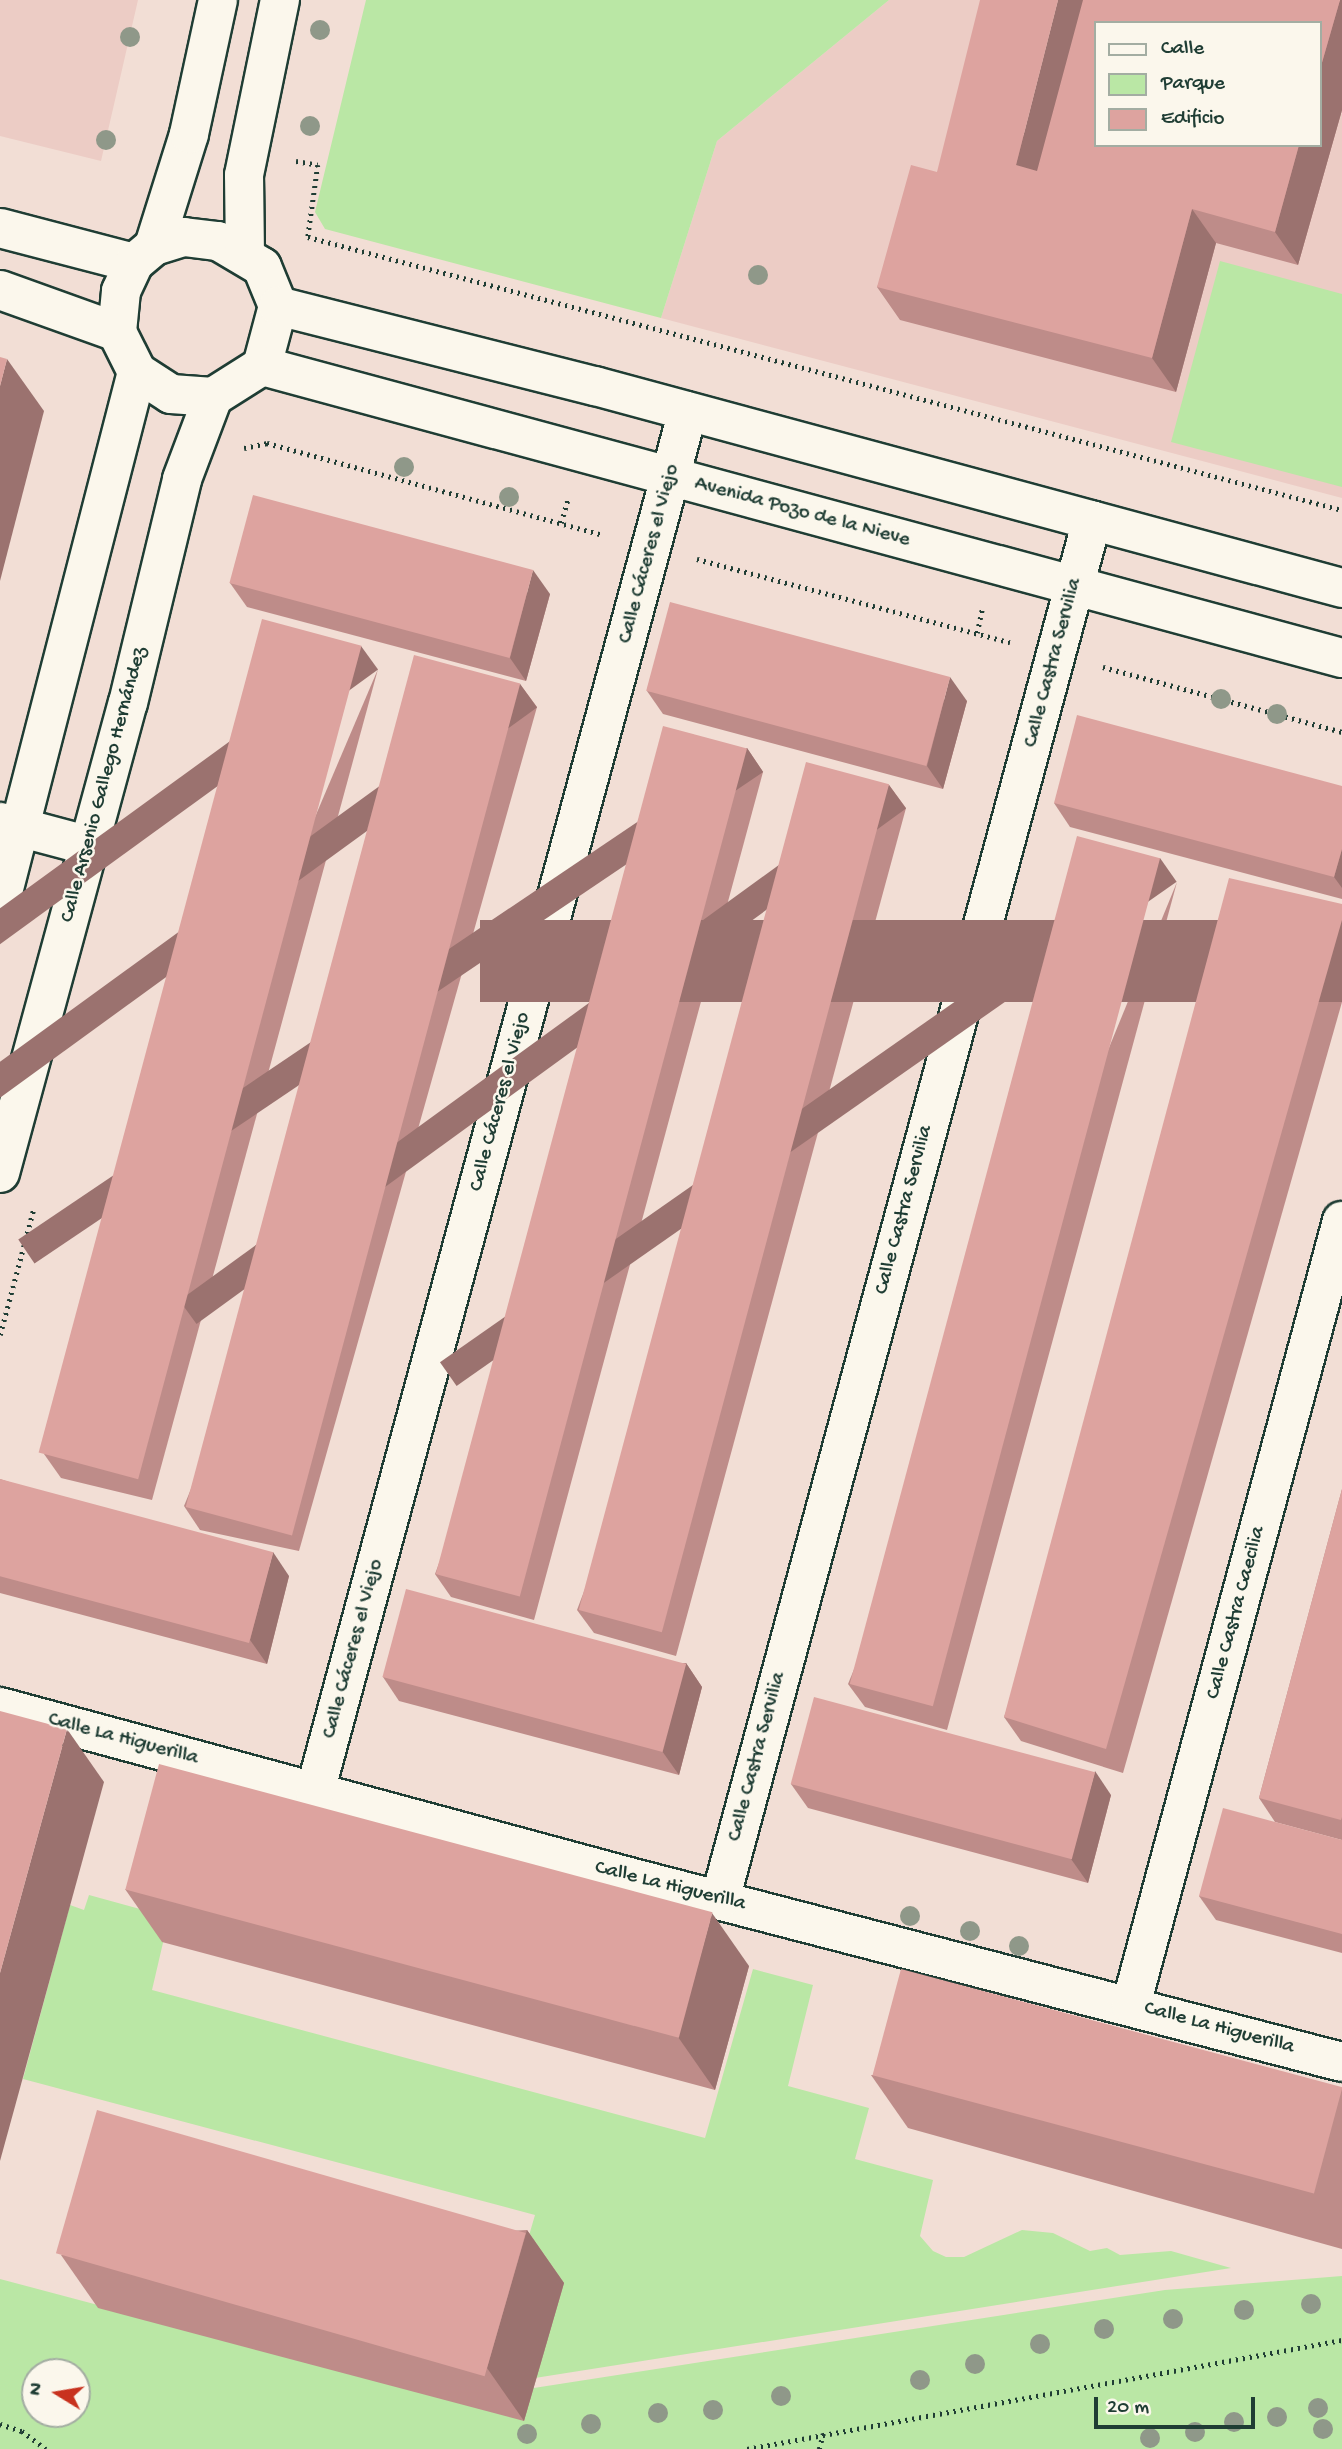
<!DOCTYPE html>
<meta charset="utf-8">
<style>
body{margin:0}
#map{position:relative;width:1342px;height:2449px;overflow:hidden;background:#f2ded5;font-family:"Gochi Hand",sans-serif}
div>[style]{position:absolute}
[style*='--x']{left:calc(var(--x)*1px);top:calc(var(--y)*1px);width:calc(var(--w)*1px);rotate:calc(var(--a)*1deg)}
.built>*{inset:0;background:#ecccc5}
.green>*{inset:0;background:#bae7a5}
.path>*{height:4.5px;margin-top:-2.25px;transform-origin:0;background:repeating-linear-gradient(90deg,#1f3d34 0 2px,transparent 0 7px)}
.roads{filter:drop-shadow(2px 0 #1f3d34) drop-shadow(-2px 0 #1f3d34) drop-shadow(0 2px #1f3d34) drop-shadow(0 -2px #1f3d34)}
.minor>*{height:38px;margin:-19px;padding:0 19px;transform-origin:19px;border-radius:19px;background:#fbf7ec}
.major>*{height:38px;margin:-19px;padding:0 19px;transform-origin:19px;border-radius:19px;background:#fbf7ec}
.trees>*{width:20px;height:20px;margin:-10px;border-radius:50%;background:#8f9889}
.wall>*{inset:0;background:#be8c89}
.shaded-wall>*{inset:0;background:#9b726f;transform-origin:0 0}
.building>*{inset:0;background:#dda39f;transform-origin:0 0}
span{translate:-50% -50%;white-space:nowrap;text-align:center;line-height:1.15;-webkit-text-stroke:5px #fbf7ec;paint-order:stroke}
.street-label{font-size:21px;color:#1f3d34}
.legend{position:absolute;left:1094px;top:21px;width:228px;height:126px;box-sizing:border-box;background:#fbf7ec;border:2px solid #a3ada2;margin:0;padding:9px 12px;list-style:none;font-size:21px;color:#1f3d34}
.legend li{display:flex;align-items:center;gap:14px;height:35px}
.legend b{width:35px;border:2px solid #a3ada2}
.north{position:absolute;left:21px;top:2358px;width:70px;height:70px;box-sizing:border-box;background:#fbf7ec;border:2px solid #a3ada2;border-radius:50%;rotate:281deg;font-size:19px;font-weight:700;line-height:28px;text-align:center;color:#1f3d34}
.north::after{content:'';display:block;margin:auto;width:24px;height:32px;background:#c8321e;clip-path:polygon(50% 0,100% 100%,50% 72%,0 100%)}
.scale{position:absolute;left:1094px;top:2397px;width:161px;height:32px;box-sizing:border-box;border:4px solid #1f3d34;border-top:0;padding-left:9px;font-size:21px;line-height:24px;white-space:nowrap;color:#1f3d34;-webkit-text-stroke:5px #fbf7ec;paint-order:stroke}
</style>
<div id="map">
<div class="built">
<i style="clip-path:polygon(0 0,138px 0,101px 161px,0 136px)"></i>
<i style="clip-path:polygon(evenodd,889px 0,1342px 0,1342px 498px,661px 318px,717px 141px,889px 0,1095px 23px,1319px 23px,1319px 145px,1095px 145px,1095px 23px)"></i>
</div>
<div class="green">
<i style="clip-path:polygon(366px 0,889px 0,717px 141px,661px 318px,325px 229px,315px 212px)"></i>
<i style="clip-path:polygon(1220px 261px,1342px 294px,1342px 487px,1171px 442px)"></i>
<i style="clip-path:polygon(89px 1895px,169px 1917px,152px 1990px,705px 2138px,753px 1969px,813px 1985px,788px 2086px,869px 2108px,855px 2159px,933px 2180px,920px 2236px,933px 2251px,946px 2257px,964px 2257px,1022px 2230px,1053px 2233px,1090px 2251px,1107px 2248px,1120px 2255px,1171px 2251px,1231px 2268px,485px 2386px,535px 2215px,23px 2079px,70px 1905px,84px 1910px)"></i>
<i style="clip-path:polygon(evenodd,1342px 2276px,1342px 2449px,0 2449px,0 2279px,456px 2400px,1165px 2290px,1342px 2276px,35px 2372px,77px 2372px,77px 2414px,35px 2414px,35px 2372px)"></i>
</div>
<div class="path">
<i style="--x:296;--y:161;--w:22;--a:10"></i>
<i style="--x:318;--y:165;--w:73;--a:97.9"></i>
<i style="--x:308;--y:237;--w:1069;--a:14.79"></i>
<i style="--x:244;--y:448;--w:24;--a:-12"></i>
<i style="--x:267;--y:443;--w:349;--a:15.3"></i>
<i style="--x:561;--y:523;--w:25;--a:-74"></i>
<i style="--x:697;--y:559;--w:324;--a:14.9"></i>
<i style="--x:977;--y:633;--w:25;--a:-78"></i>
<i style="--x:1103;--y:667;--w:248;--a:15.2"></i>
<i style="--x:0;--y:1335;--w:132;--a:-75.1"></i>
<i style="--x:0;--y:2424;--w:23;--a:18"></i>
<i style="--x:22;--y:2431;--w:30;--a:37"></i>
<i style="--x:747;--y:2449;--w:605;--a:-10.38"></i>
<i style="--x:819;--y:2449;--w:16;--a:-75"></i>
</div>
<div class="roads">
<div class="minor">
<i style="--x:0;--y:822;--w:93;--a:14.9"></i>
<i style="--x:0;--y:1707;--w:656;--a:15.12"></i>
<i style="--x:633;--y:1878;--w:732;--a:14.55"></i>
<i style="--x:315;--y:1792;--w:1430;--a:-74.89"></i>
<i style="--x:720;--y:1900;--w:1429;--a:-74.91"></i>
<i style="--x:1131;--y:2005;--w:812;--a:-74.94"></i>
</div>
<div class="major">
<i style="--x:0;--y:228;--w:138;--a:14.6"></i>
<i style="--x:184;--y:237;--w:34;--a:7"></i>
<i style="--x:218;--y:241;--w:51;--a:30.6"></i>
<i style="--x:262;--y:267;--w:42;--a:67.7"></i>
<i style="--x:278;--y:306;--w:62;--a:104.9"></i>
<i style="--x:262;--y:366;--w:58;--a:147.7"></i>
<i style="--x:213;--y:397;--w:42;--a:-175.9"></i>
<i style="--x:171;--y:394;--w:40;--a:-147.1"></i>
<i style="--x:137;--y:372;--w:45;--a:-116.6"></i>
<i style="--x:117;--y:332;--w:41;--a:-84.4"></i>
<i style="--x:121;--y:291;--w:31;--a:-65"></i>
<i style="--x:134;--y:263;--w:26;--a:-40"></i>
<i style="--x:154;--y:246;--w:31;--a:-17"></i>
<i style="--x:154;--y:246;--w:117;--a:-72.6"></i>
<i style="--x:189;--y:134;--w:137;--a:-77.8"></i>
<i style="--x:245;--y:256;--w:81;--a:-90.7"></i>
<i style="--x:244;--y:175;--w:179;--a:-78.4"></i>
<i style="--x:0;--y:290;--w:124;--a:19.7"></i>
<i style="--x:278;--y:306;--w:327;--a:14.2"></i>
<i style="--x:595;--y:386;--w:774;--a:15.13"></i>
<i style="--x:262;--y:366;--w:1119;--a:15.13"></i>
<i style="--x:0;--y:904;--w:549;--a:-75.56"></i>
<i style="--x:0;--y:1173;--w:487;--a:-74.8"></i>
<i style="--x:128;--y:703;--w:230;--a:-76.4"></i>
<i style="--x:182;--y:479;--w:88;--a:-69.3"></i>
</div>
</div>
<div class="trees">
<i style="left:320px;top:30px"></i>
<i style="left:130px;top:37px"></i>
<i style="left:310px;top:126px"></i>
<i style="left:106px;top:140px"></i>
<i style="left:758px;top:275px"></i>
<i style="left:404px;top:467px"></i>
<i style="left:509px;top:497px"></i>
<i style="left:1221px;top:699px"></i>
<i style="left:1277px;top:714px"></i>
<i style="left:910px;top:1916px"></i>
<i style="left:970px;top:1931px"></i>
<i style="left:1019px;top:1946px"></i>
<i style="left:1311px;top:2304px"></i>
<i style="left:1244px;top:2310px"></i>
<i style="left:1173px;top:2319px"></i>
<i style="left:1104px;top:2329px"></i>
<i style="left:1040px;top:2344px"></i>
<i style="left:975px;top:2364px"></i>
<i style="left:920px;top:2380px"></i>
<i style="left:781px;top:2396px"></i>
<i style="left:1318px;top:2408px"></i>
<i style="left:713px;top:2410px"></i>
<i style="left:658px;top:2413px"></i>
<i style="left:1277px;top:2417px"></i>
<i style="left:1234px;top:2422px"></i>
<i style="left:591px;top:2424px"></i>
<i style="left:1323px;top:2429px"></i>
<i style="left:1195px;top:2432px"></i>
<i style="left:527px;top:2434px"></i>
<i style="left:1150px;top:2438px"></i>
</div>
<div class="wall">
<i style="clip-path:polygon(1342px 0,1342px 110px,1298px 265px,1216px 243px,1176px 392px,900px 320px,877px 287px,937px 172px)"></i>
<i style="clip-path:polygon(230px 583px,550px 594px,526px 681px,247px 607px)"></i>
<i style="clip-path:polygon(378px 669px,152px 1500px,61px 1478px,44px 1454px)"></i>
<i style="clip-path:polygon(520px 684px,537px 707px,299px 1551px,200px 1530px,184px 1506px)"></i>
<i style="clip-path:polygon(647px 691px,967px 701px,943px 789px,663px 714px)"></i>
<i style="clip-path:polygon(747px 748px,763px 772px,534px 1620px,451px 1597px,435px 1574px)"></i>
<i style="clip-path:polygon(889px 785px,906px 808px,676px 1656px,594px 1633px,577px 1610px)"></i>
<i style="clip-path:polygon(1342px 786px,1342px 899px,1070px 827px,1054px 803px)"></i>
<i style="clip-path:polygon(1177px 882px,947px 1730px,865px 1707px,848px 1684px)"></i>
<i style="clip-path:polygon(1342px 904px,1342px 1002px,1123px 1773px,1021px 1741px,1004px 1717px)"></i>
<i style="clip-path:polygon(0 1479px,289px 1576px,267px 1664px,0 1593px)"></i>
<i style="clip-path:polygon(1342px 1489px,1342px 1840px,1275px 1822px,1259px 1798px)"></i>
<i style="clip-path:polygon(686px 1663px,702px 1687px,679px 1775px,399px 1701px,383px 1677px)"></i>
<i style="clip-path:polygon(791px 1784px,1111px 1795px,1088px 1883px,808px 1808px)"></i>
<i style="clip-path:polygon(1342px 1840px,1342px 1953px,1216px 1920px,1199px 1896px)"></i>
<i style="clip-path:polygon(125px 1889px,749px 1966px,715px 2090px,162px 1942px)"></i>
<i style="clip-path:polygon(871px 2075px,1342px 2088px,1342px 2249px,908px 2128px)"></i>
<i style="clip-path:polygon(527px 2230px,564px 2283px,524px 2421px,98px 2308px,61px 2255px)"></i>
</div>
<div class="shaded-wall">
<i style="clip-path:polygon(1058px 0,1091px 0,1039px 199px,1016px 165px)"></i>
<i style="clip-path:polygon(1340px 0,1342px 0,1342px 110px,1298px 265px,1275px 232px,1299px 145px,1319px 145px,1319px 73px)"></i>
<i style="clip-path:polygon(1192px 209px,1216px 243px,1176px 392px,1152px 358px)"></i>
<i style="clip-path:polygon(7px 359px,44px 411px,0 581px,0 386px)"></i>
<i style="clip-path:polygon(533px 570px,550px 594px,526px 681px,510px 658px)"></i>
<i style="left:361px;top:646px;width:29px;height:860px;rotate:54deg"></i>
<i style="clip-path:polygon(950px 677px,967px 701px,943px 789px,927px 766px)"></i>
<i style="left:520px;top:684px;width:29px;height:876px;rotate:54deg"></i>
<i style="left:747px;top:748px;width:29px;height:879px;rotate:56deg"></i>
<i style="left:889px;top:785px;width:29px;height:877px;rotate:54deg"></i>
<i style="clip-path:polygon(1342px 849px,1342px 888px,1334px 877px)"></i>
<i style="left:1160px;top:858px;width:29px;height:879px;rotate:55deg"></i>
<i style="left:1342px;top:920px;width:82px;height:862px;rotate:90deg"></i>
<i style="clip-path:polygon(273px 1552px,289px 1576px,267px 1664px,250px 1640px)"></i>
<i style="clip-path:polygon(686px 1663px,702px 1687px,679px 1775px,662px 1751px)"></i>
<i style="clip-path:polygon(67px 1729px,104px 1782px,0 2161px,0 1973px)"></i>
<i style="clip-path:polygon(1095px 1771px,1111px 1795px,1088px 1883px,1071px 1859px)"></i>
<i style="clip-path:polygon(712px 1913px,749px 1966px,715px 2090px,678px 2037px)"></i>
<i style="clip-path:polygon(527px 2230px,564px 2283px,524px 2421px,487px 2368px)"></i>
</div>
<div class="building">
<i style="clip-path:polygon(980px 0,1058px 0,1016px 165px,1037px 171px,1083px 0,1340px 0,1319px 73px,1319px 23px,1095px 23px,1095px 145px,1299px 145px,1275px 232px,1192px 209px,1152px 358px,877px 287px,911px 165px,937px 172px)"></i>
<i style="clip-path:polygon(0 357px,7px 359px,0 386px)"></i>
<i style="left:253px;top:495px;width:290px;height:91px;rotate:15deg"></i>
<i style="left:670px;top:602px;width:290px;height:92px;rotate:15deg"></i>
<i style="left:262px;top:619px;width:103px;height:863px;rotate:15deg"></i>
<i style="left:414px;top:655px;width:110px;height:882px;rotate:15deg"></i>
<i style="clip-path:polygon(1077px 715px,1342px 786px,1342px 849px,1334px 877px,1054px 803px)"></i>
<i style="left:663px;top:726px;width:87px;height:878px;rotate:15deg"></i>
<i style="left:806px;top:762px;width:86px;height:878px;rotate:15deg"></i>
<i style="left:1077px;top:836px;width:86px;height:878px;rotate:15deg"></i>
<i style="clip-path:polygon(1229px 878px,1342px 904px,1342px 920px,1106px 1749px,1004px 1717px)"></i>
<i style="left:0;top:1479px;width:283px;height:94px;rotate:15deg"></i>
<i style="clip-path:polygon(1342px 1489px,1342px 1817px,1341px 1820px,1259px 1798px)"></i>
<i style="left:406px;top:1589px;width:290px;height:91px;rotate:15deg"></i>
<i style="left:814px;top:1697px;width:291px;height:90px;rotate:15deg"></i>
<i style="clip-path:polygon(0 1711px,67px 1729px,0 1973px)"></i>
<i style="left:159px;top:1764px;width:573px;height:130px;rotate:15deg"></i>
<i style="clip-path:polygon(1223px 1808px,1342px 1840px,1342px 1934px,1199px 1896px)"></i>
<i style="left:901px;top:1969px;width:457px;height:110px;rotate:15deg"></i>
<i style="left:97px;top:2110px;width:446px;height:149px;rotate:16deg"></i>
</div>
<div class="street-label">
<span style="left:802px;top:513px;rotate:15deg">Avenida Pozo de la Nieve</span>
<span style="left:650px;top:554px;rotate:-75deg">Calle Cáceres el Viejo</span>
<span style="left:1054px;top:663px;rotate:-75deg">Calle Castra Servilia</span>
<span style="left:105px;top:785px;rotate:-75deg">Calle Arsenio Gallego Hernández</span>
<span style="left:501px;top:1102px;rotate:-75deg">Calle Cáceres el Viejo</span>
<span style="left:905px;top:1210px;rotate:-75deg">Calle Castra Servilia</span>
<span style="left:1237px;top:1613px;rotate:-75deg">Calle Castra Caecilia</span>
<span style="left:354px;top:1649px;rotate:-75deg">Calle Cáceres el Viejo</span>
<span style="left:123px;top:1740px;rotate:15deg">Calle La Higuerilla</span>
<span style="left:758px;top:1757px;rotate:-75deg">Calle Castra Servilia</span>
<span style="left:670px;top:1887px;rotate:14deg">Calle La Higuerilla</span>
<span style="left:1219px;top:2029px;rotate:15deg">Calle La Higuerilla</span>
</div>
<ul class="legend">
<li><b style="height:9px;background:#fbf7ec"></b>Calle</li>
<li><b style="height:19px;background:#bae7a5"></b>Parque</li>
<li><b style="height:19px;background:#dda39f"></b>Edificio</li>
</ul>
<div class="north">N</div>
<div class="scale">20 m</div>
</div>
